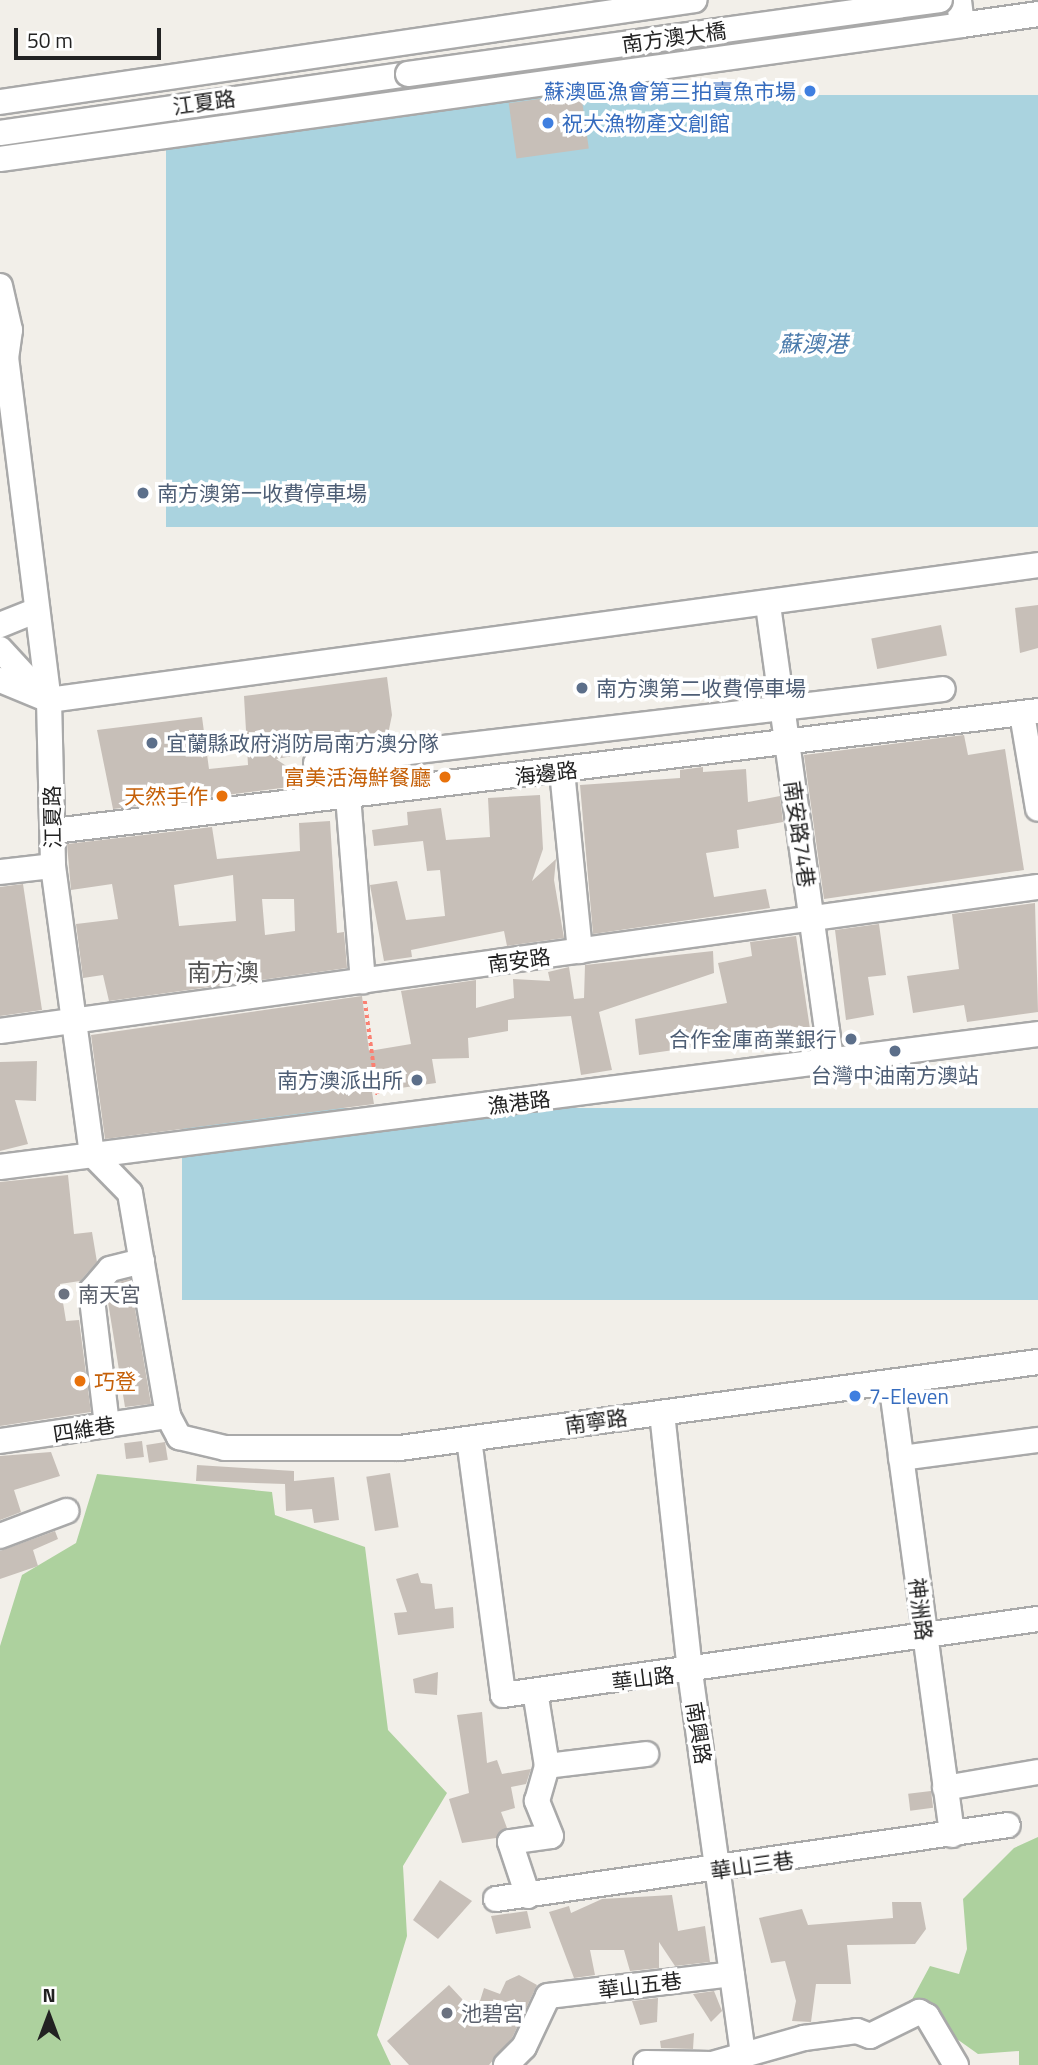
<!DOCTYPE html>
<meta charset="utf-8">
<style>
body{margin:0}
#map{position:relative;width:1038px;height:2065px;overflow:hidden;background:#f2efe9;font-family:"Titillium Web","Noto Sans TC",sans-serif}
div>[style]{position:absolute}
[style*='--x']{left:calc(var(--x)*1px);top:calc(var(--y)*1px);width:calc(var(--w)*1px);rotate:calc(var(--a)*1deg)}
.forest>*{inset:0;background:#add19e}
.water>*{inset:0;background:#aad3df;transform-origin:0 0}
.building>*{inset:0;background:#c7bfb8;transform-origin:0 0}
.path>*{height:3.5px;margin-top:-1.75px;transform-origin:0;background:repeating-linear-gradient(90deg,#fa8072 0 3.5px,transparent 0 7px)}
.roads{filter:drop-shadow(2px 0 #a9a9a9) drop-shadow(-2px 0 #a9a9a9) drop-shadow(0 2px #a9a9a9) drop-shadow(0 -2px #a9a9a9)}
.minor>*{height:24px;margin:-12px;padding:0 12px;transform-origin:12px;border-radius:12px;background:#fff}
.bridges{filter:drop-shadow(2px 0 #a9a9a9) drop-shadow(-2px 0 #a9a9a9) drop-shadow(0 2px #a9a9a9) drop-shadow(0 -2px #a9a9a9)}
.minor-bridge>*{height:24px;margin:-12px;padding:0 12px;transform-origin:12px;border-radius:12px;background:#fff}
.dots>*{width:19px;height:19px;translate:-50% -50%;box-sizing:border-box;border:4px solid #fff;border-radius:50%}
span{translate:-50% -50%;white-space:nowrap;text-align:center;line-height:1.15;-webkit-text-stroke:7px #fff;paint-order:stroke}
.street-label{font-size:21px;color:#222}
.shop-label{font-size:21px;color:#366cbe}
.right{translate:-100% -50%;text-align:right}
.left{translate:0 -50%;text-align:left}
.service-label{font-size:21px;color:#4e5e75}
.food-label{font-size:21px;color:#c56008}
.worship-label{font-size:21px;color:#5b616d}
.water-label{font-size:23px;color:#4a7aab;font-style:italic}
.quarter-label{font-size:24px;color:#555}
.north{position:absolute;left:14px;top:1981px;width:70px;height:70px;-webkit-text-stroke:5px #fff;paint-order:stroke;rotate:0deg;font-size:19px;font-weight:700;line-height:28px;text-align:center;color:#222}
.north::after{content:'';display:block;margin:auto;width:24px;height:32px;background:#222;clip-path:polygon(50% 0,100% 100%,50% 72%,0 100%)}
.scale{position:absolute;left:14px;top:28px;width:147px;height:32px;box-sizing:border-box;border:4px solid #222;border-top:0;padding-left:9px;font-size:21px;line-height:24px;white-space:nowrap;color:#222;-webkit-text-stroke:5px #fff;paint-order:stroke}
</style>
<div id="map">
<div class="forest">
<i style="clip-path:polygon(97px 1474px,272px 1492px,275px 1515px,365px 1547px,388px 1730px,447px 1793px,403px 1866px,407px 1936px,377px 2035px,391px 2065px,0 2065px,0 1646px,22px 1575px,76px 1543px)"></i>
<i style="clip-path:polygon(1038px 1837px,1038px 2065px,1019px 2065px,1019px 2051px,978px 2054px,909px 2005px,930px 1966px,959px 1974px,967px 1949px,963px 1899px,1014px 1848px)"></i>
</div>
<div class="water">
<i style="left:1038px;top:95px;width:432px;height:872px;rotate:90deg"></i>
<i style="left:1038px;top:1108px;width:192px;height:856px;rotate:90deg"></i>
</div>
<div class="building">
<i style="left:581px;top:93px;width:56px;height:73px;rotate:82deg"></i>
<i style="clip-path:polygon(1038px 605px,1038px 648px,1020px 653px,1015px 608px)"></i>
<i style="left:941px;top:625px;width:31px;height:71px;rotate:79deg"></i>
<i style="clip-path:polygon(387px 677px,392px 715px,387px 739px,276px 759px,313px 784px,113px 809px,97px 730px,202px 717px,209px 769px,248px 765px,244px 696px)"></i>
<i style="clip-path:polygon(964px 735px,968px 755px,1005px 749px,1024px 870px,824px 899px,804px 755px)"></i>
<i style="clip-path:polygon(703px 767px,703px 772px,746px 769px,748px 802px,780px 796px,783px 822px,737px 830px,739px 848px,706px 853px,714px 897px,766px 889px,770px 908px,593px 934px,580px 785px,680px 778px,680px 770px)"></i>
<i style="clip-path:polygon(540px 795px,543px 849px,532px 881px,556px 859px,554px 880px,564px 938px,507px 946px,504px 931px,411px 950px,412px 957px,384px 961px,370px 885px,397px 881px,406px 920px,445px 916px,440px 870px,427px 871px,423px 841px,374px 846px,372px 830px,408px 825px,407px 812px,441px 808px,446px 840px,490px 837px,488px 798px)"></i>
<i style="clip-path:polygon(evenodd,330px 821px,337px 933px,344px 932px,347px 968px,109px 1001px,103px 975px,83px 978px,76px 924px,118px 919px,112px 884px,71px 890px,67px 844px,212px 827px,217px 859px,300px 851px,299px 823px,330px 821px,233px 875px,236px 921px,179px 926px,174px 885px,233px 875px,330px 821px,262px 899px,294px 899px,295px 931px,265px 935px,262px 899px)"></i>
<i style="clip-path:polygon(23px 884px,42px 1010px,0 1016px,0 887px)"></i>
<i style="clip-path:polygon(1035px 903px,1038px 1012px,967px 1022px,964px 1005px,913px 1013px,907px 976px,959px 969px,952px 914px)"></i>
<i style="clip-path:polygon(879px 924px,886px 975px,868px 977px,874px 1015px,846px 1020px,835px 930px)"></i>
<i style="clip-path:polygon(796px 936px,812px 1042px,780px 1049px,778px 1035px,639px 1055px,635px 1019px,727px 1003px,718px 963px,752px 956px,750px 942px)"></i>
<i style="clip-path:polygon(713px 951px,714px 973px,599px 1012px,612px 1070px,581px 1075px,571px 1016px,508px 1020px,508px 1031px,468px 1038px,469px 1058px,432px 1059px,436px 1083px,372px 1092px,374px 1104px,105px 1139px,91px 1035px,362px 996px,369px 1051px,411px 1044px,401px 991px,476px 980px,476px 1008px,514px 998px,513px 979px,550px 981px,548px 972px,569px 967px,574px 999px,584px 998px,585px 965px)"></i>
<i style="clip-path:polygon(37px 1061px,36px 1101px,15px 1100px,28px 1144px,0 1151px,0 1062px)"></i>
<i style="clip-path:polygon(68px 1175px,74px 1234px,92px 1232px,97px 1262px,80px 1281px,60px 1284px,66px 1321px,79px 1320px,91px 1412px,0 1426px,0 1182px)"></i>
<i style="clip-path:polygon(130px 1279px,151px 1404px,125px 1407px,107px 1296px,118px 1282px)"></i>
<i style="left:142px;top:1441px;width:16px;height:18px;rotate:83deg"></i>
<i style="left:165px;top:1442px;width:18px;height:19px;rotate:81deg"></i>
<i style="clip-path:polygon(51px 1452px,60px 1476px,14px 1490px,21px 1512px,0 1520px,0 1456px)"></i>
<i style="clip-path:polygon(197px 1465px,294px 1471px,294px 1481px,334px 1477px,339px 1520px,314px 1523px,312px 1509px,286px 1511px,285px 1484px,196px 1481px)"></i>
<i style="left:390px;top:1473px;width:55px;height:24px;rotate:81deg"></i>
<i style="clip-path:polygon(55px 1531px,58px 1539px,33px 1550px,38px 1566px,0 1579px,0 1551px)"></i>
<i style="clip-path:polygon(418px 1573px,421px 1583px,432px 1584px,435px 1609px,453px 1607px,454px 1628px,398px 1635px,394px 1613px,407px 1612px,396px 1579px)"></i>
<i style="clip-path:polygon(438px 1672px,437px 1695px,415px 1693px,413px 1679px)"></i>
<i style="clip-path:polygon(482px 1712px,487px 1763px,497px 1760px,502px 1774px,531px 1769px,526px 1784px,511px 1787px,515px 1808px,501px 1812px,507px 1828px,496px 1838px,462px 1843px,449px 1799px,469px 1793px,457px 1715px)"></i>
<i style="left:931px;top:1791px;width:17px;height:23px;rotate:83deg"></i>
<i style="clip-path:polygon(440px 1880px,472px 1901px,438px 1939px,413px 1920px)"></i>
<i style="clip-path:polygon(672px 1895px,678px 1931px,705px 1926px,710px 1962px,675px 1966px,659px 1942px,659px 1968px,630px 1971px,624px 1950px,590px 1950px,595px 1975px,574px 1978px,549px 1912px,569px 1906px,571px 1913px,602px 1899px)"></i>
<i style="clip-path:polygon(892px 1902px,921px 1902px,926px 1929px,915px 1944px,847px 1945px,851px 1984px,816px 1984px,811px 2022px,792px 2021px,796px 2001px,785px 1961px,771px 1963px,759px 1918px,802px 1909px,808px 1925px,893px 1918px)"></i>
<i style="clip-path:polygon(527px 1911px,531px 1928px,496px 1934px,491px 1916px)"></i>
<i style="clip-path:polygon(519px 1975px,537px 1985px,512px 2038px,489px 2065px,409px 2065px,387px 2041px,449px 1985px,476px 2014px,484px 1988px,500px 1994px,506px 1981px)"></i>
<i style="clip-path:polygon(714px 1991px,722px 2011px,711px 2022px,693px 1994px)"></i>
<i style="clip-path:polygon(658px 1998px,657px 2022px,640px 2025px,632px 2001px)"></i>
<i style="clip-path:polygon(694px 2033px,693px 2049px,661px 2048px,660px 2041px)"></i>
</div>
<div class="path">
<i style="--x:365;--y:1001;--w:97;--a:82.3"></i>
</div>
<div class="roads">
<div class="minor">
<i style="--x:962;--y:25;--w:77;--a:-8.2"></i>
<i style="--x:0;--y:102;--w:702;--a:-8.35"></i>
<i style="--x:0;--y:133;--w:412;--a:-8.2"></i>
<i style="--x:0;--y:159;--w:971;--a:-7.93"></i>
<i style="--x:962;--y:25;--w:25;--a:-97"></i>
<i style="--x:0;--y:286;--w:45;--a:77.2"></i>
<i style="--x:10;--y:330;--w:27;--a:98"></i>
<i style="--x:6;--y:357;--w:346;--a:82.9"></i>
<i style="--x:49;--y:700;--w:166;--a:88.6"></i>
<i style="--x:53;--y:866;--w:291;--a:82.3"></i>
<i style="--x:92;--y:1154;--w:54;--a:45.7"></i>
<i style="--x:130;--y:1193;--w:226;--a:80.3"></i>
<i style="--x:168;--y:1416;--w:24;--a:62"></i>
<i style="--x:179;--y:1437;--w:47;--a:13.4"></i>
<i style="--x:225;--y:1448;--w:175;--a:0"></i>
<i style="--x:400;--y:1448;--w:644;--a:-7.68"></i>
<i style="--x:768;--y:605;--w:463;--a:82.1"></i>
<i style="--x:0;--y:625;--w:40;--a:-22"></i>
<i style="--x:0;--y:649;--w:56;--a:47.2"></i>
<i style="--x:0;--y:680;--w:53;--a:22.2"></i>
<i style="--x:49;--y:700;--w:998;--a:-7.77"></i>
<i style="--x:1022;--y:714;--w:96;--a:80.4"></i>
<i style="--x:316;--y:763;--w:631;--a:-6.73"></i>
<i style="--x:562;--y:771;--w:181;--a:84.3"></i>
<i style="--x:348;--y:796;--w:186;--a:85.4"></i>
<i style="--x:54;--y:831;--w:991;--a:-6.95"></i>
<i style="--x:0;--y:872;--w:53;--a:-6.5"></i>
<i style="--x:0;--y:1031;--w:1048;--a:-7.9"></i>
<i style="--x:0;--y:1167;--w:1046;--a:-7.3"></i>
<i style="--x:891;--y:1382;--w:457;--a:82.3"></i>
<i style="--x:662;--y:1413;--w:261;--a:83.8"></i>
<i style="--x:690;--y:1672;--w:385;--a:82.1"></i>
<i style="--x:107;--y:1425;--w:135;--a:-96.8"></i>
<i style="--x:91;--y:1291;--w:29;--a:-49"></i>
<i style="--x:110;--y:1269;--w:33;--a:-14"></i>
<i style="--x:469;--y:1439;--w:258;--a:82.4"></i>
<i style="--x:503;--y:1695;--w:540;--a:-8.09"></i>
<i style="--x:0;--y:1441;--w:170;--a:-8.5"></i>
<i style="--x:901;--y:1458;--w:138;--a:-7.5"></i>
<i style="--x:0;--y:1536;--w:71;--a:-20.7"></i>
<i style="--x:547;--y:1766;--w:100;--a:-6.9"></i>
<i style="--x:945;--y:1788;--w:94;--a:-9.8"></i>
<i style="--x:528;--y:1896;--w:57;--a:-108.4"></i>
<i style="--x:510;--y:1842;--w:41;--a:-8.3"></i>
<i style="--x:551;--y:1836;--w:38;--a:-112"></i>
<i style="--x:537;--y:1801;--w:36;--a:-74"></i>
<i style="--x:547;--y:1766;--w:76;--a:-99.1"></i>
<i style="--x:496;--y:1899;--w:517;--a:-8.22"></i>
<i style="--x:646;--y:2063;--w:66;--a:0.9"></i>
<i style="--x:712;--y:2064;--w:96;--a:-15.8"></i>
<i style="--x:804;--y:2038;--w:53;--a:-7.5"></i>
<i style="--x:857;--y:2031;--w:14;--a:21"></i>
<i style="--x:870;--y:2036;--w:55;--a:-26.1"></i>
<i style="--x:919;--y:2012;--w:9;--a:27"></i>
<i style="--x:927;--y:2016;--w:57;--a:59.4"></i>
<i style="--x:506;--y:2065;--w:25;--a:-45"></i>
<i style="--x:524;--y:2047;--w:56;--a:-64.8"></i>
<i style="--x:548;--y:1996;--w:185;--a:-6.8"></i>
</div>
</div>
<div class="bridges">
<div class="minor-bridge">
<i style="--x:408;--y:74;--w:537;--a:-7.92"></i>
</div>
</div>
<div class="dots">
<i style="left:810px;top:91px;background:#3f7fe0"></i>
<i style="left:548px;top:123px;background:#3f7fe0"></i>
<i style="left:143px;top:493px;background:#5c6f8a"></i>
<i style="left:582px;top:688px;background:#5c6f8a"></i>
<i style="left:152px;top:743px;background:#5c6f8a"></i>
<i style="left:445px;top:777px;background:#e8710a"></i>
<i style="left:222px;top:796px;background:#e8710a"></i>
<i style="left:851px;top:1039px;background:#5c6f8a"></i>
<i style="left:895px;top:1051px;background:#5c6f8a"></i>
<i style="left:417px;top:1080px;background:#5c6f8a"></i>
<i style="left:64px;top:1294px;background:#6b7280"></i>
<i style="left:80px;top:1381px;background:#e8710a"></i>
<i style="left:855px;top:1396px;background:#3f7fe0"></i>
<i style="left:447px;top:2013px;background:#6b7280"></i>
</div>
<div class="street-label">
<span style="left:674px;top:37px;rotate:-8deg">南方澳大橋</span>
<span style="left:204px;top:102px;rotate:-8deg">江夏路</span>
<span style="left:546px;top:773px;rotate:-7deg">海邊路</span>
<span style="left:52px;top:817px;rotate:-91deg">江夏路</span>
<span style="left:800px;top:834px;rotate:82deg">南安路74巷</span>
<span style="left:519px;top:960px;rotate:-8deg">南安路</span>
<span style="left:519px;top:1102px;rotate:-7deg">漁港路</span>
<span style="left:596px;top:1421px;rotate:-8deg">南寧路</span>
<span style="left:84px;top:1429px;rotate:-9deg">四維巷</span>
<span style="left:921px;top:1609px;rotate:83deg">神洲路</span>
<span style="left:643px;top:1678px;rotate:-7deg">華山路</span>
<span style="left:699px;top:1733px;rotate:81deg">南興路</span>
<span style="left:752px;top:1865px;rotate:-8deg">華山三巷</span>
<span style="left:640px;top:1985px;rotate:-7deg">華山五巷</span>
</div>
<div class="shop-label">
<span class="right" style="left:796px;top:91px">蘇澳區漁會第三拍賣魚市場</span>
<span class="left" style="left:562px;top:123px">祝大漁物產文創館</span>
<span class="left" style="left:869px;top:1396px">7-Eleven</span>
</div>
<div class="service-label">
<span class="left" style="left:157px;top:493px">南方澳第一收費停車場</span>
<span class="left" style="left:596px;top:688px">南方澳第二收費停車場</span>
<span class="left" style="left:166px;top:743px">宜蘭縣政府消防局南方澳分隊</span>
<span class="right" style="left:837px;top:1039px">合作金庫商業銀行</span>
<span style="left:895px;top:1075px">台灣中油南方澳站</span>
<span class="right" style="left:403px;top:1080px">南方澳派出所</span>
</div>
<div class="food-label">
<span class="right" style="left:431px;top:777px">富美活海鮮餐廳</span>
<span class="right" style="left:208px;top:796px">天然手作</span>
<span class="left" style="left:94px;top:1381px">巧登</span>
</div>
<div class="worship-label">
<span class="left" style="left:78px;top:1294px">南天宮</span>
<span class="left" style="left:461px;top:2013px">池碧宮</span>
</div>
<div class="water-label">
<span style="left:813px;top:344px">蘇澳港</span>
</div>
<div class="quarter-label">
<span style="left:223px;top:973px">南方澳</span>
</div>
<div class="north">N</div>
<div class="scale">50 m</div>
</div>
